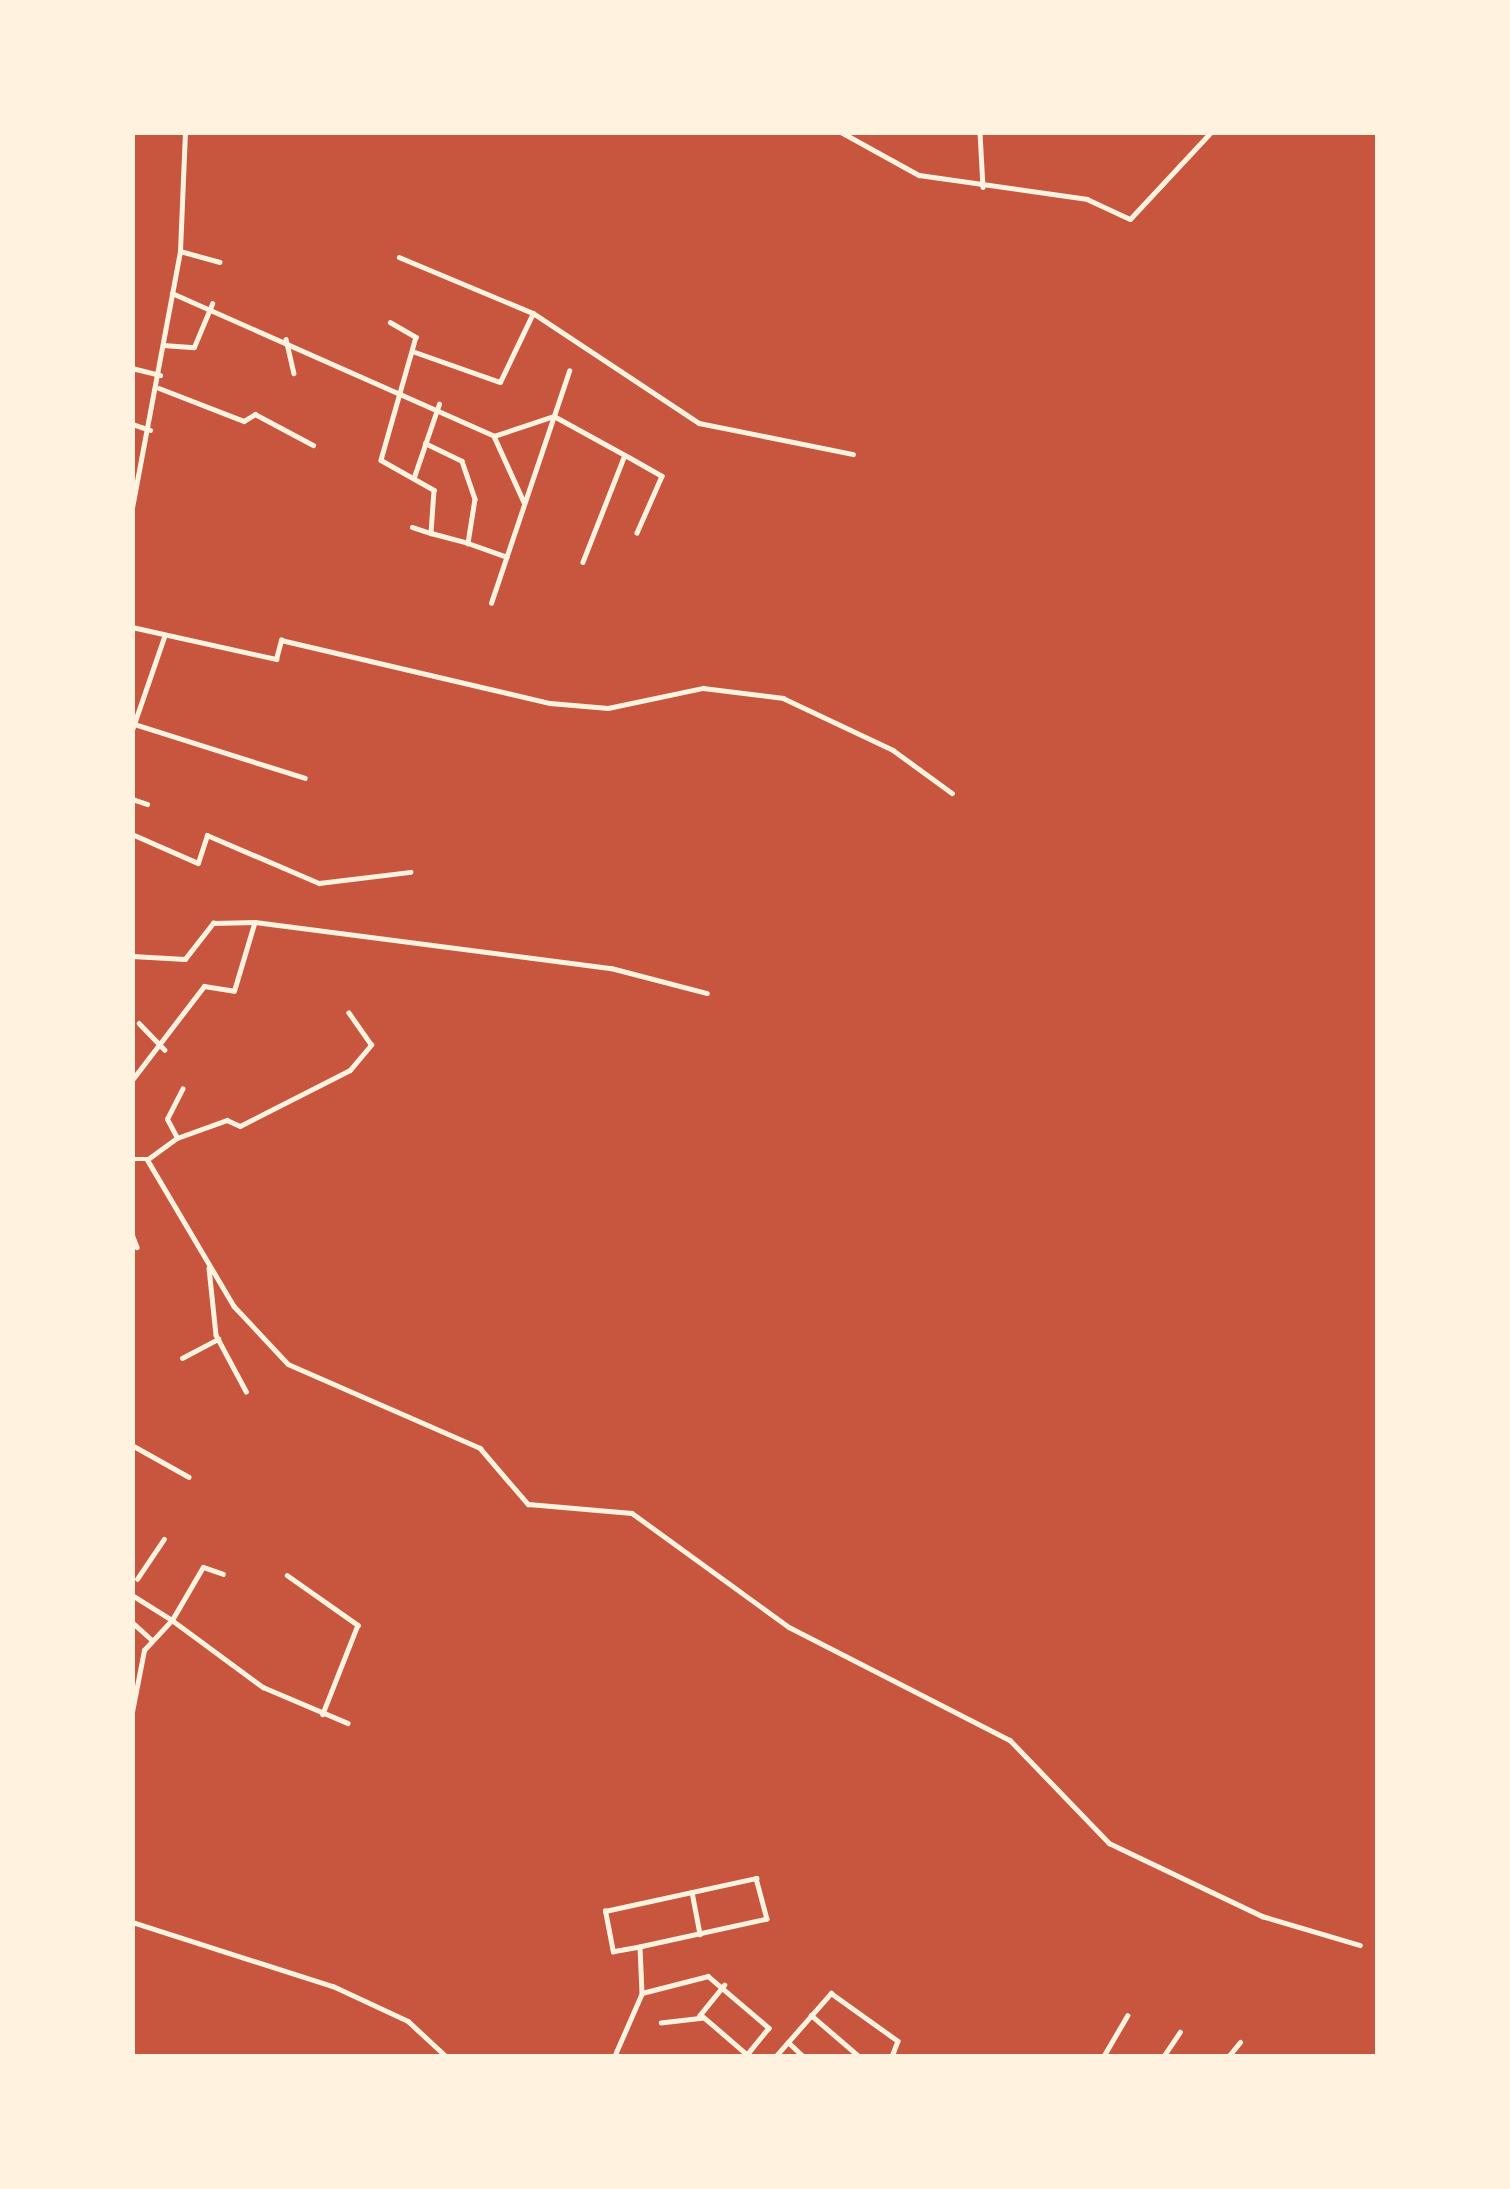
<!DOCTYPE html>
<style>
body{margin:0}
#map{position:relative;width:1510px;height:2189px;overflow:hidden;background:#c8553d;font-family:"Titillium Web",sans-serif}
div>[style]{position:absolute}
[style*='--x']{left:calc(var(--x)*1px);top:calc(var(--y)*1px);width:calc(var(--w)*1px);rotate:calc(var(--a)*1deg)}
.minor>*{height:4.5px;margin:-2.25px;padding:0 2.25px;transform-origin:2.25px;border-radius:2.25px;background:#fff3e0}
span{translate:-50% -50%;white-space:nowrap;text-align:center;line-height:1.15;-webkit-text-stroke:12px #fff3e0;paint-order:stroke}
.frame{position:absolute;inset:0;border:135px solid #fff3e0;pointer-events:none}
</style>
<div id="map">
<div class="minor">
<i style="--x:841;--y:132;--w:89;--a:28.9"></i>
<i style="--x:919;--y:175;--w:170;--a:8.1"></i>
<i style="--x:1087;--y:199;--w:47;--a:24.9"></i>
<i style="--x:1130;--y:219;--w:119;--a:-47"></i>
<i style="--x:980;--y:132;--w:55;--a:86.9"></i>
<i style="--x:180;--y:251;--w:41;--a:15.4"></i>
<i style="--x:399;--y:257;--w:145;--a:22.7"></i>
<i style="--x:172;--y:293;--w:352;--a:23.9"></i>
<i style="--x:494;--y:436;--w:72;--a:65.6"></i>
<i style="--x:390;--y:322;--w:30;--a:30"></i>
<i style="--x:416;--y:337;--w:128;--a:105.9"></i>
<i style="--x:381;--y:460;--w:61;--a:29.5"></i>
<i style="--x:434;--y:490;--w:43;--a:94"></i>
<i style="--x:431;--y:533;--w:38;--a:15"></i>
<i style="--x:286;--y:339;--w:35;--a:77"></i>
<i style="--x:163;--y:345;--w:31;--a:4"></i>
<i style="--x:194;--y:347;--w:47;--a:-67.3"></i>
<i style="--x:415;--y:352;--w:90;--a:19.4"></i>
<i style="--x:500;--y:382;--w:76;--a:-64.4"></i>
<i style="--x:533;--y:313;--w:199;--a:33.5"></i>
<i style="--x:699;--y:423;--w:157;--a:11.4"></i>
<i style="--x:132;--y:368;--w:29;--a:14"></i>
<i style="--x:159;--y:388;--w:91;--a:21.2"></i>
<i style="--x:244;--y:421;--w:13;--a:-32"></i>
<i style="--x:255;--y:414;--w:66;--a:28.1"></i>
<i style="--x:132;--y:424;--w:19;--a:18"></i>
<i style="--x:494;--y:436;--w:63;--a:-18.4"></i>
<i style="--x:554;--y:416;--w:81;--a:28.8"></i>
<i style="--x:625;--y:455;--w:115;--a:111.4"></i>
<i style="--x:425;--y:443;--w:41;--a:25.9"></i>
<i style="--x:462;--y:461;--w:40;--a:71.1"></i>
<i style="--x:475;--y:499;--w:45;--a:99"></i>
<i style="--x:468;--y:543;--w:41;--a:19.7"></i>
<i style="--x:627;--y:456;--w:40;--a:29.7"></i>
<i style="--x:662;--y:476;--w:62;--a:113.7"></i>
<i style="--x:414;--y:477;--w:77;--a:-71.1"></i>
<i style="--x:132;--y:508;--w:261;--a:-79.4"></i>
<i style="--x:180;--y:251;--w:119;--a:-87.6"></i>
<i style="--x:412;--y:527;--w:20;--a:18"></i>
<i style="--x:491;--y:603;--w:245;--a:-71.4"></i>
<i style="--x:132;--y:627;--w:148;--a:12.5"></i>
<i style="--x:276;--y:659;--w:20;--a:-75"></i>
<i style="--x:281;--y:640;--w:276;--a:13.2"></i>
<i style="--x:550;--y:703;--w:58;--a:4.9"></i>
<i style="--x:608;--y:708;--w:97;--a:-11.9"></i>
<i style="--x:703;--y:688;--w:81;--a:7.1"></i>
<i style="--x:783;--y:698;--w:122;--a:25.3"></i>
<i style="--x:893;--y:750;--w:73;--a:36.1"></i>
<i style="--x:134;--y:724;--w:179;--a:17.5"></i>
<i style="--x:132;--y:730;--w:98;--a:-71"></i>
<i style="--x:132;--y:799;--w:16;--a:18"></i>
<i style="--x:132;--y:834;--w:72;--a:23.7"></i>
<i style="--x:198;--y:863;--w:29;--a:-72"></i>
<i style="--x:207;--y:835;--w:122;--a:23.2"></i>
<i style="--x:319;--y:883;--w:92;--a:-6.9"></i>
<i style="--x:132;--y:956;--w:53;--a:3.2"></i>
<i style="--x:185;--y:959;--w:46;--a:-52.1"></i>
<i style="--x:213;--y:923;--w:42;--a:-1.4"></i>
<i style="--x:255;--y:922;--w:359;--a:7.4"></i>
<i style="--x:611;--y:968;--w:99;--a:14.6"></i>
<i style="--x:139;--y:1023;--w:37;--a:46"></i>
<i style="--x:132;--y:1080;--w:118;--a:-52.5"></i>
<i style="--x:204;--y:986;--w:30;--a:9"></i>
<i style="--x:234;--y:991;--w:70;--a:-73.4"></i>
<i style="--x:177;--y:1138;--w:53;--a:-19.8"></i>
<i style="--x:227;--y:1120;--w:14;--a:25"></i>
<i style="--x:240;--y:1126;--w:123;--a:-27"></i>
<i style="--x:350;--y:1070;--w:33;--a:-50"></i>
<i style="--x:371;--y:1045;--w:39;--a:-125"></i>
<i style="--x:132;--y:1159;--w:15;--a:0"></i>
<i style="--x:147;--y:1159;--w:171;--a:59.4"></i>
<i style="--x:234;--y:1306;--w:79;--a:47"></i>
<i style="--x:288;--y:1364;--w:210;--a:23.6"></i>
<i style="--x:480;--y:1448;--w:74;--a:49.4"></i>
<i style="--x:528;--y:1504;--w:104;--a:4.9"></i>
<i style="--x:632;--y:1513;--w:194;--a:36"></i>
<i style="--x:789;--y:1627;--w:248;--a:27.1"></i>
<i style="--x:1010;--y:1740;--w:143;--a:46.1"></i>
<i style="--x:1109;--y:1843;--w:170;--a:25.5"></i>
<i style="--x:1262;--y:1916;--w:102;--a:16.5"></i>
<i style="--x:148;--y:1159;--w:36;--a:-36"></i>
<i style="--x:177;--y:1138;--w:21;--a:-118"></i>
<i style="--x:167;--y:1119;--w:34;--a:-63"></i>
<i style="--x:132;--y:1234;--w:14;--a:69"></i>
<i style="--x:209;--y:1268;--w:67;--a:84"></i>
<i style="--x:216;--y:1335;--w:64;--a:61.8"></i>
<i style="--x:182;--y:1358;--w:41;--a:-27.8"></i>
<i style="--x:132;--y:1445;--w:65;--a:29.3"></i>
<i style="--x:132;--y:1572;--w:19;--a:90"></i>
<i style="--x:287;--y:1575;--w:87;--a:35.2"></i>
<i style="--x:358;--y:1625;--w:96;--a:111.5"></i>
<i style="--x:137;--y:1579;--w:48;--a:-56"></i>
<i style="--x:132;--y:1595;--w:47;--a:32"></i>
<i style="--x:172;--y:1620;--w:61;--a:-59.7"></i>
<i style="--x:203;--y:1567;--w:21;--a:19"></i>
<i style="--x:132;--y:1622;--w:25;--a:42"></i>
<i style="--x:132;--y:1712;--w:63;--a:-79"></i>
<i style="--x:144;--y:1650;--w:41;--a:-47"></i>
<i style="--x:172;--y:1620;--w:113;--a:36.4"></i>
<i style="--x:263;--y:1687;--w:92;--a:23"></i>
<i style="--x:692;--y:1892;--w:43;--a:79.2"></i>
<i style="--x:132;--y:1922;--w:211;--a:17.7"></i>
<i style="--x:333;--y:1986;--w:83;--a:25"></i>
<i style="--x:408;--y:2021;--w:53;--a:42.7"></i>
<i style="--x:640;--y:1947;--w:27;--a:170"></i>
<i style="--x:613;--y:1952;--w:42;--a:-101"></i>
<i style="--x:605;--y:1911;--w:155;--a:-12.3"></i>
<i style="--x:756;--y:1878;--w:42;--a:75"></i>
<i style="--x:767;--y:1919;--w:130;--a:167.6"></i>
<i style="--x:640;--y:1947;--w:46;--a:87.5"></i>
<i style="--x:811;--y:2015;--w:65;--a:40.6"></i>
<i style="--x:699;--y:2016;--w:40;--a:-51"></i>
<i style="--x:788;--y:2042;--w:22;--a:43"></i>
<i style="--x:614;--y:2057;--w:70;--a:-66.4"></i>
<i style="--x:642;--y:1993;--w:68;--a:-14.4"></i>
<i style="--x:708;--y:1976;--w:80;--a:40.4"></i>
<i style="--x:769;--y:2028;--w:35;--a:129"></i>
<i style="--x:747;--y:2055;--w:57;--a:-139.3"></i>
<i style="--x:704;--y:2018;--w:43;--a:173.4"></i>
<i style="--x:775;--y:2057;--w:85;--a:-48.8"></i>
<i style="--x:831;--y:1993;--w:82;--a:35.6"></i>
<i style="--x:898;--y:2041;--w:17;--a:111"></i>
<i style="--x:1103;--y:2057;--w:48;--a:-59.7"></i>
<i style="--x:1163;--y:2057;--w:30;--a:-56"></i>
<i style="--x:1228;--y:2057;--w:19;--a:-51"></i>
</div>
<div class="frame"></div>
</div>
